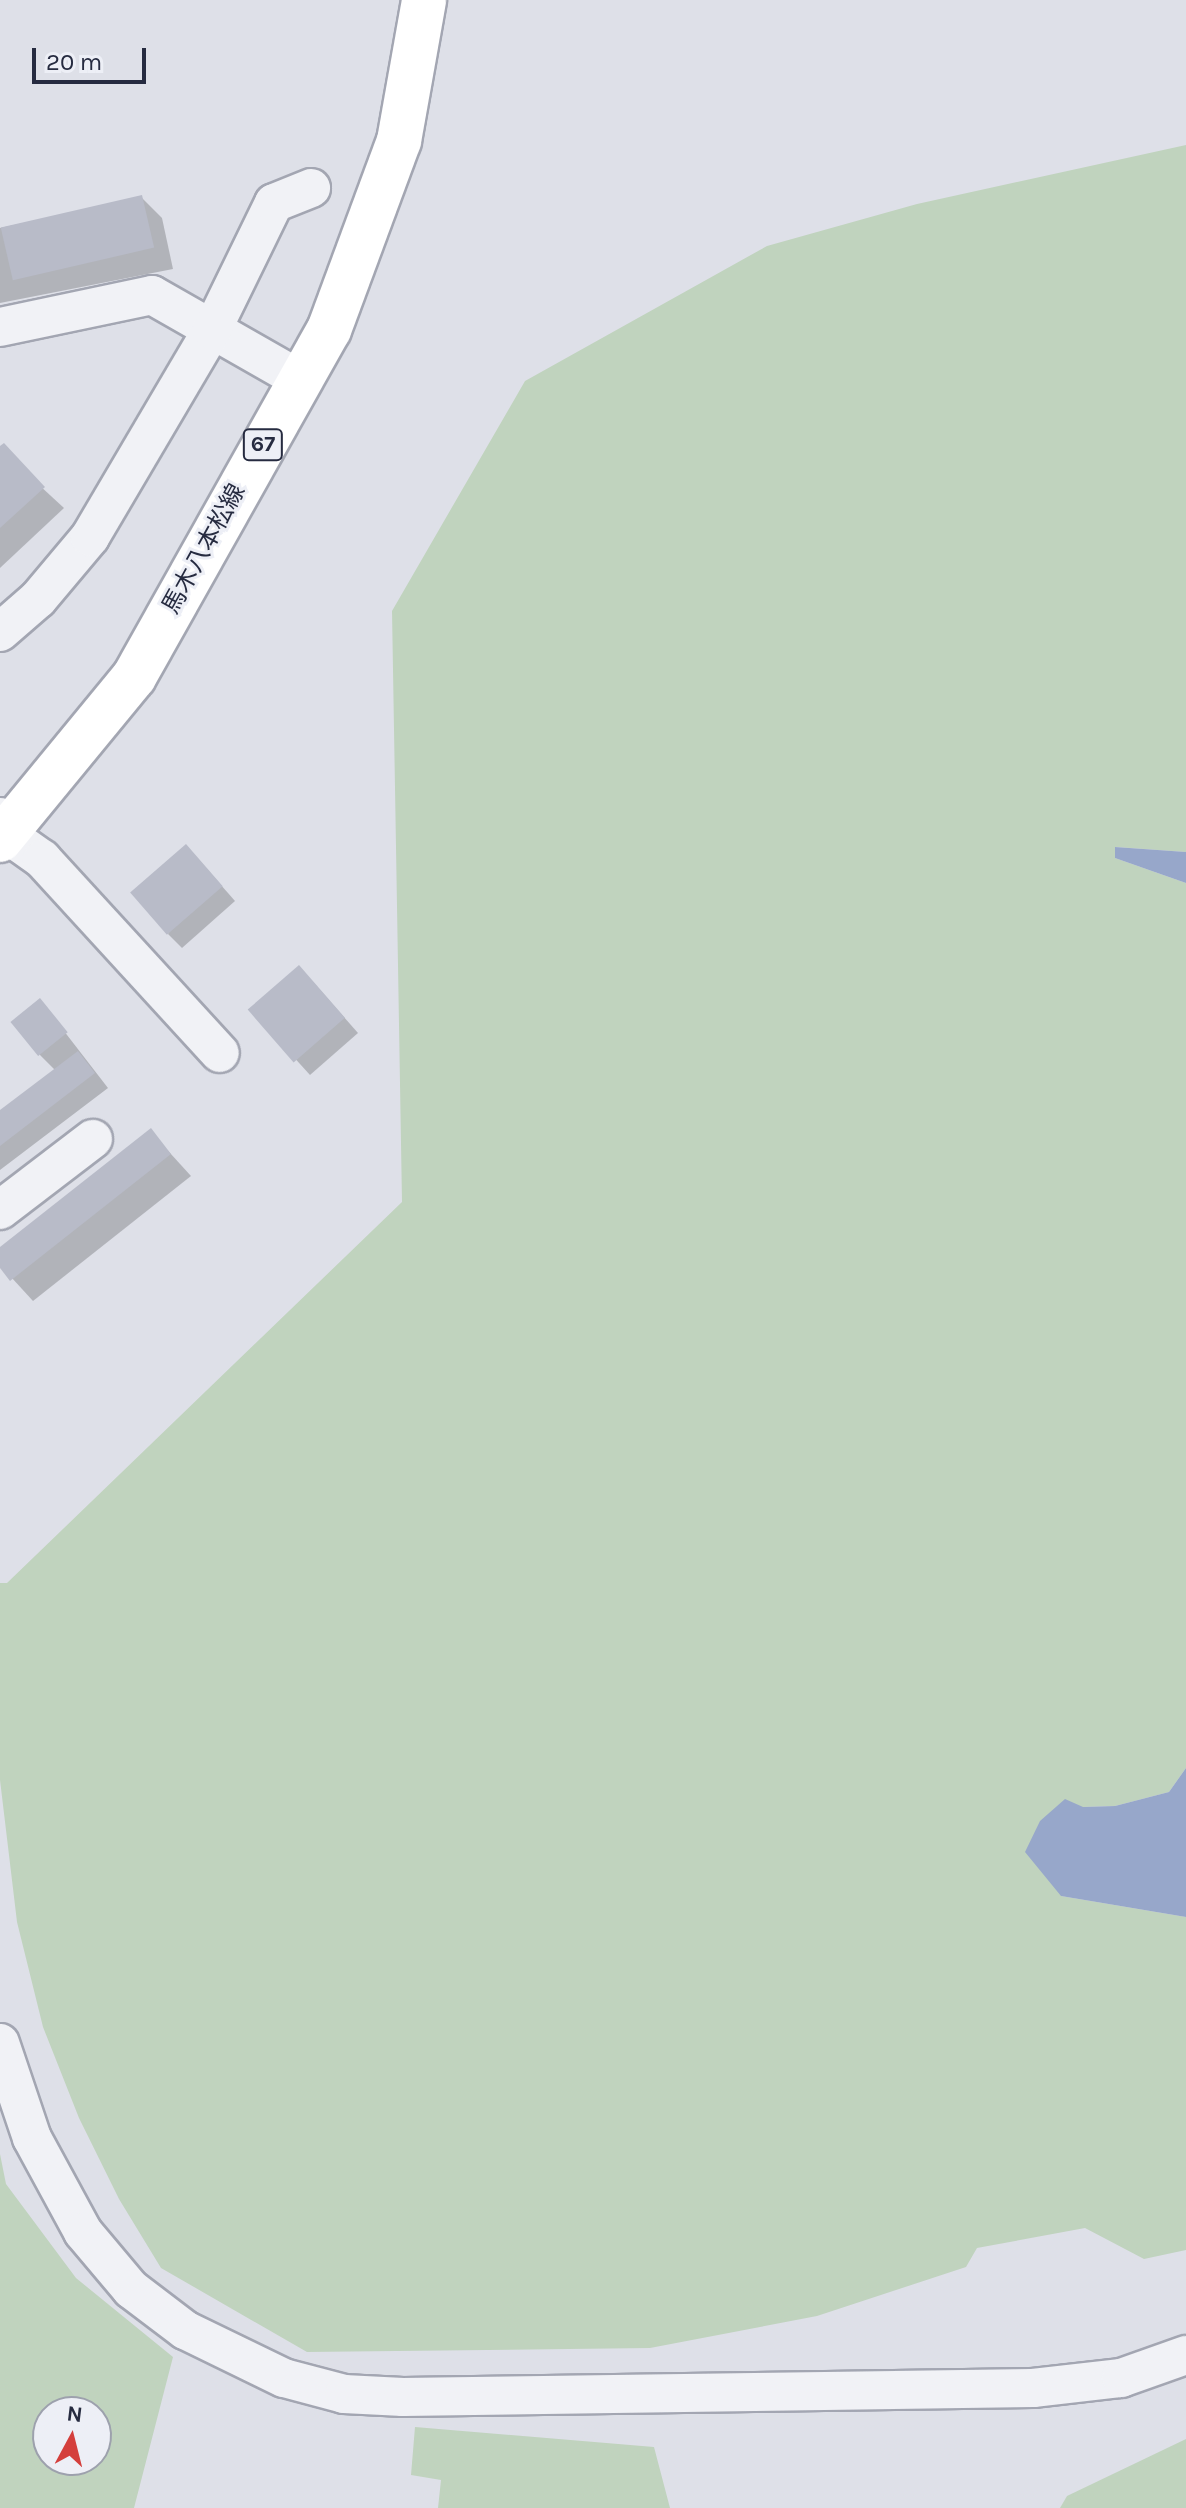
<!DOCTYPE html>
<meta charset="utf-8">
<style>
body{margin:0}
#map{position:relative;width:1186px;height:2508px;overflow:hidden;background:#dee0e8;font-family:Karla,"Noto Sans JP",sans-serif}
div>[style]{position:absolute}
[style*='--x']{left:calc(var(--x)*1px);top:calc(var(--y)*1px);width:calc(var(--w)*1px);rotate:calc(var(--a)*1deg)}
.green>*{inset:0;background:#c0d3be}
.water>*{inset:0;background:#97a7ca}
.shadow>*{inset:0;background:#0003}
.building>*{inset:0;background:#b8bbc8;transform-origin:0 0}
.roads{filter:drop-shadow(2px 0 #a3a6b2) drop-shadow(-2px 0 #a3a6b2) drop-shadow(0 2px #a3a6b2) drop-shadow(0 -2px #a3a6b2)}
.minor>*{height:38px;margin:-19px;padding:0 19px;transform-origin:19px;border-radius:19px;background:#f1f2f6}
.major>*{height:44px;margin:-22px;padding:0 22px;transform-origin:22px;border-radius:22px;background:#fff}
span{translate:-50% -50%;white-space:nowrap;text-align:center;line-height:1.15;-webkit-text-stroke:6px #edeff6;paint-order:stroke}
.shield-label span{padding:2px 6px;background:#edeff6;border:2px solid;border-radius:6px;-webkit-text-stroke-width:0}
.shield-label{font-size:22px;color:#262b40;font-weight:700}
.street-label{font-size:24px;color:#262b40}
.north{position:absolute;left:32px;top:2396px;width:80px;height:80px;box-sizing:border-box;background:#edeff6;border:2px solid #9da1ad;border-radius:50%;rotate:7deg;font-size:22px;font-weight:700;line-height:32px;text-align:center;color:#262b40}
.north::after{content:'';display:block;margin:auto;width:28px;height:36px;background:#d43f3c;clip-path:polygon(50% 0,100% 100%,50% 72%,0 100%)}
.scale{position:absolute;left:32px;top:48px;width:114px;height:36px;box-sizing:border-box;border:4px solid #262b40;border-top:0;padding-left:10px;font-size:24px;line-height:28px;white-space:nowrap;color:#262b40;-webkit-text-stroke:6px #edeff6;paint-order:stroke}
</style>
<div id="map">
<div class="green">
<i style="clip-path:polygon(1186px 145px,1186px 852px,1116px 847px,1115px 858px,1186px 883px,1186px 1768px,1169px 1792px,1115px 1806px,1083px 1807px,1061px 1896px,1186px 1917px,1186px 2250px,1144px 2259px,1085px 2228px,977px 2248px,966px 2267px,817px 2316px,650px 2348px,307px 2352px,161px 2268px,119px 2199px,79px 2118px,43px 2027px,17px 1922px,0 1780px,0 1583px,7px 1583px,402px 1202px,392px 611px,525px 381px,767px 246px,917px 204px)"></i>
<i style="clip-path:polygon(evenodd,0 2154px,6px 2184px,76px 2278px,173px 2357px,134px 2508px,0 2508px,0 2154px,48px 2412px,96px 2412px,96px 2460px,48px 2460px,48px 2412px)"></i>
<i style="clip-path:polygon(415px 2427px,654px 2447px,670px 2508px,438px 2508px,441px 2480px,411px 2475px)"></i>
<i style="clip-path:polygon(1186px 2439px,1186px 2508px,1060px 2508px,1067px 2496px)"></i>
</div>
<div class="water">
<i style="clip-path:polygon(1115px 847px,1186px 852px,1186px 883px,1115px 858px)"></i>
<i style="clip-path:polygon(1186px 1768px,1186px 1917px,1061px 1896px,1025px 1852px,1040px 1821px,1065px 1799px,1083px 1807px,1115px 1806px,1169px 1792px)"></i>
</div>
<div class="shadow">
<i style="clip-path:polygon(142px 198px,162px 218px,173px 269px,0 303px,0 228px)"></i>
<i style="clip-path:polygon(0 449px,64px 508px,0 568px)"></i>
<i style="clip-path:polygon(199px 860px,235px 901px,182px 948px,168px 934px)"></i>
<i style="clip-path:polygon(313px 982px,358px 1033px,310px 1075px,251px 1010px)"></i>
<i style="clip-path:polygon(40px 1000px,108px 1088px,0 1170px,0 1112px,55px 1070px,40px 1055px)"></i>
<i style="clip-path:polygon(150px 1131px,191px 1176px,33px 1301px,0 1265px,0 1250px)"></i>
</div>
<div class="building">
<i style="left:142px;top:195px;width:54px;height:145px;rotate:77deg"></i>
<i style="clip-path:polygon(4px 443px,45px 487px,0 528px,0 446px)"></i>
<i style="left:186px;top:844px;width:56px;height:74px;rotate:49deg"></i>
<i style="left:299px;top:965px;width:70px;height:68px;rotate:49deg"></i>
<i style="left:40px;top:998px;width:44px;height:38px;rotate:51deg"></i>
<i style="clip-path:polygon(78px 1051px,95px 1073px,0 1146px,0 1110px)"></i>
<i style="clip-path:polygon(151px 1128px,171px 1154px,10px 1281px,0 1268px,0 1247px)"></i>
</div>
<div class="roads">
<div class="minor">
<i style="--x:0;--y:327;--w:155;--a:-11.9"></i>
<i style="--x:152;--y:295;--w:169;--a:29.7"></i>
<i style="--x:0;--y:632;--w:50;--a:-41"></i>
<i style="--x:38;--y:599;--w:81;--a:-50"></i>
<i style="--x:90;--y:537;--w:240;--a:-59.5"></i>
<i style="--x:212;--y:330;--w:141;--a:-64"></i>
<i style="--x:274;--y:203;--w:40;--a:-22"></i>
<i style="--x:0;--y:817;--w:20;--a:66"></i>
<i style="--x:8;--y:835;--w:42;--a:35.2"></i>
<i style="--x:42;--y:859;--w:263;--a:47.5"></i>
<i style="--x:0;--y:1210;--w:117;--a:-37.4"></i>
<i style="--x:0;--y:2043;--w:100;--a:71.4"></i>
<i style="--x:32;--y:2138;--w:107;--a:61.5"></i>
<i style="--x:83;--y:2232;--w:75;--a:49.9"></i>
<i style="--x:131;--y:2289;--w:68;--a:37.2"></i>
<i style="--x:185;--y:2330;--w:110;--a:25.9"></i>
<i style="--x:284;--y:2378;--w:62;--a:14.9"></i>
<i style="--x:344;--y:2394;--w:59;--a:2.9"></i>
<i style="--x:403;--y:2397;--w:630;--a:-0.82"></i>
<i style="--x:1033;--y:2388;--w:89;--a:-6.5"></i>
<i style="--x:1121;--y:2378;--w:69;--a:-19.5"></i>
</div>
<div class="major">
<i style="--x:0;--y:840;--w:211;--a:-50.6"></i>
<i style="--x:134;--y:677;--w:398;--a:-60.7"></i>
<i style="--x:329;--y:330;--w:202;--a:-69.7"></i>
<i style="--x:399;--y:141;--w:143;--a:-79.9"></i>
</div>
</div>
<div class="shield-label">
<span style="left:263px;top:445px">67</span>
</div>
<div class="street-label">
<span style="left:204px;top:549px;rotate:-61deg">馬木八本松線</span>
</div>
<div class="north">N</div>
<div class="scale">20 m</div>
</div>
